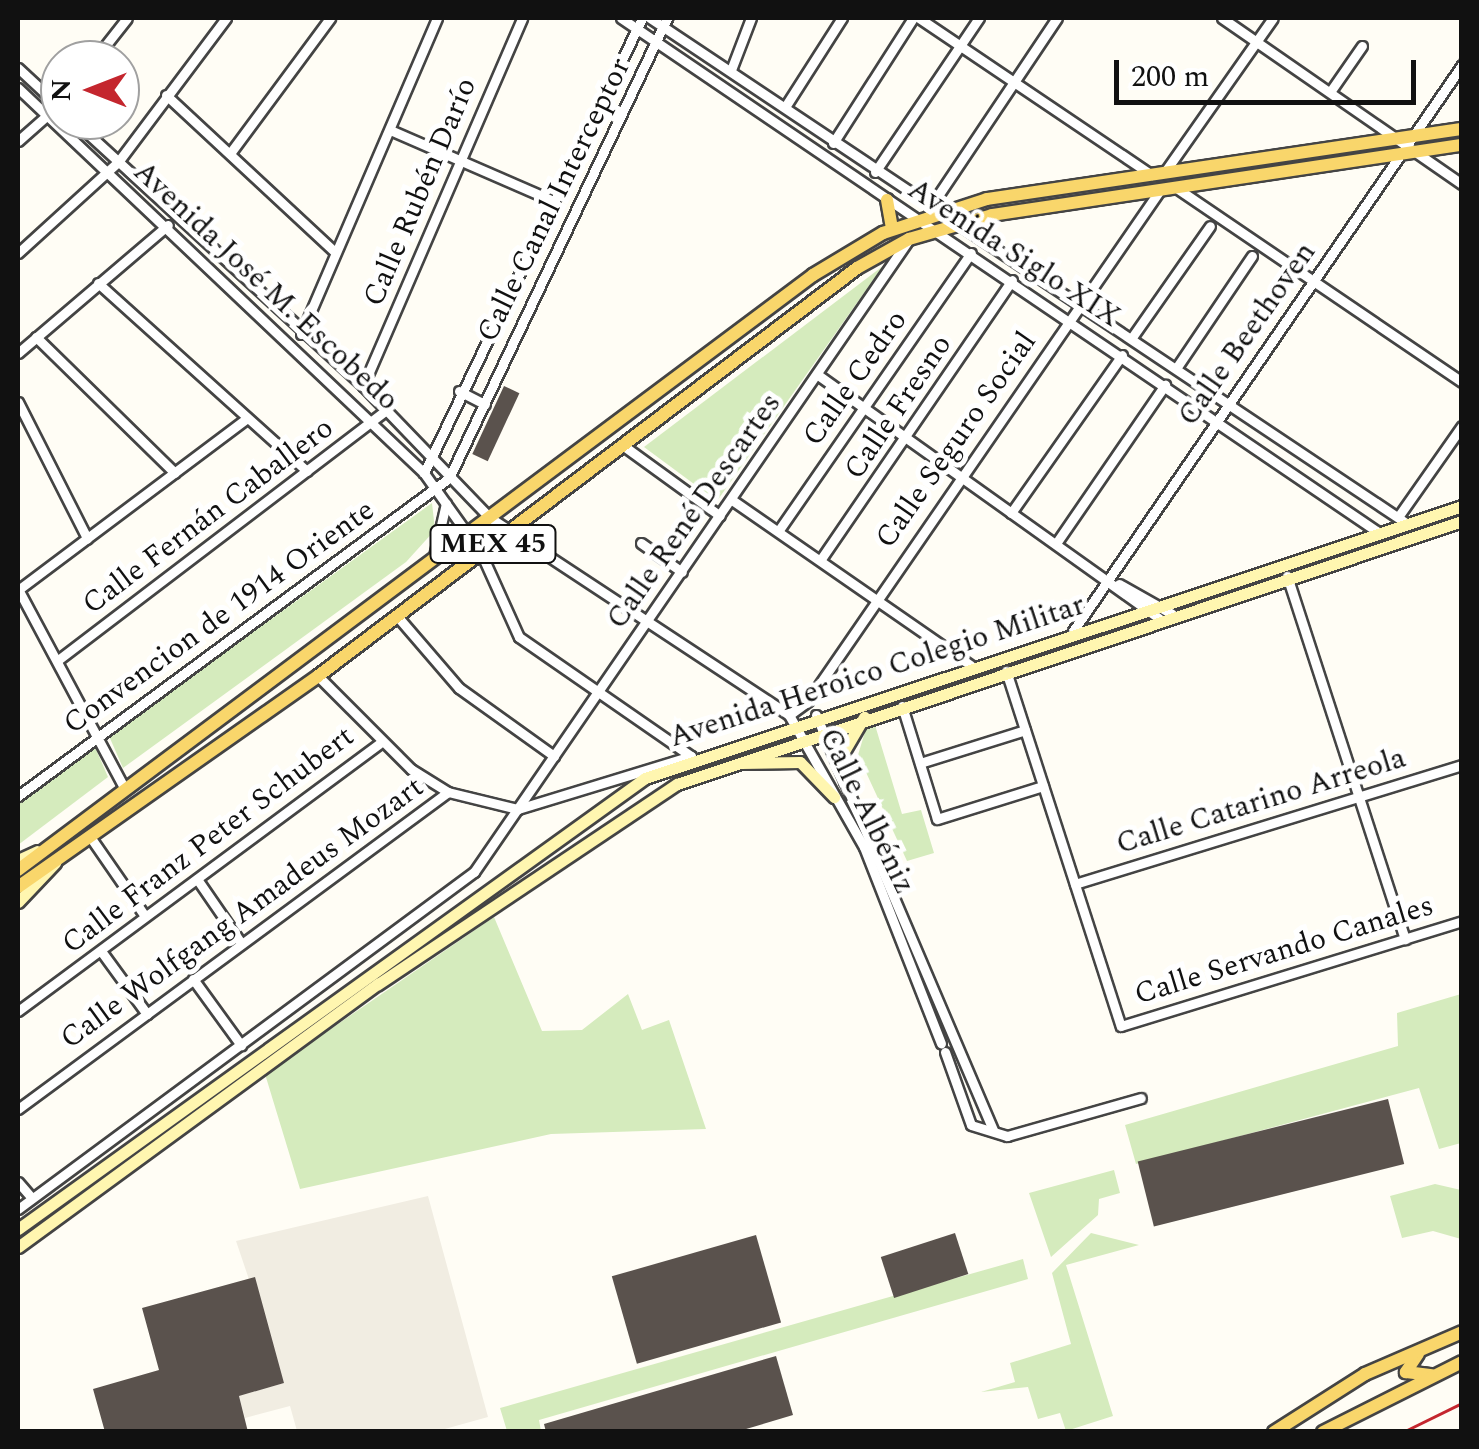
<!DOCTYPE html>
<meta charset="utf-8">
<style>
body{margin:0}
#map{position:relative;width:1479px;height:1449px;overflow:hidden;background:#fffdf5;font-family:Spectral,serif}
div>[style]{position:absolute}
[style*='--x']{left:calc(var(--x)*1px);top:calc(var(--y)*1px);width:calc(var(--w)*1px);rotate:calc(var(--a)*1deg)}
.green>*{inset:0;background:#d5ebbd}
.plaza>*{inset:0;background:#f1ede2}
.building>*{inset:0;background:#5a524d;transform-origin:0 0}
.roads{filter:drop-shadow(2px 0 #444) drop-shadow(-2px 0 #444) drop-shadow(0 2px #444) drop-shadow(0 -2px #444)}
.street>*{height:9px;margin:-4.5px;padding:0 4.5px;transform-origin:4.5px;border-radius:4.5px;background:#fff}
.secondary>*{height:11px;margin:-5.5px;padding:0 5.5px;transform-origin:5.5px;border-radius:5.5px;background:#fff6b0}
.primary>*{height:12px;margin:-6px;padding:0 6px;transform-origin:6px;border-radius:6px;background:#f9d66b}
.rail>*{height:2.5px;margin:-1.25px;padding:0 1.25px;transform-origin:1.25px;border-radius:1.25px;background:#c4262e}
span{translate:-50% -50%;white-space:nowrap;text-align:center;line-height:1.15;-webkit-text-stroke:10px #fff;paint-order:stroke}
.shield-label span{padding:2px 8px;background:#fff;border:2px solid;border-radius:8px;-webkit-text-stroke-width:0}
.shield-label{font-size:28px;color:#111;font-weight:700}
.street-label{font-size:30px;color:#111}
.frame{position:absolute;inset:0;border:20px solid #111;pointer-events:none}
.north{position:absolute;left:40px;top:40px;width:100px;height:100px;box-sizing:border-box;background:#fff;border:2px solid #a0a0a0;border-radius:50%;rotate:270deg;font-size:28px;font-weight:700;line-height:40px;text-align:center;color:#111}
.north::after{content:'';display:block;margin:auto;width:35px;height:45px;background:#c4262e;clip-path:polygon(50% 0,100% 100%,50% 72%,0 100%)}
.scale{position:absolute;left:1114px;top:60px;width:302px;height:45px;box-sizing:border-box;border:5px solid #111;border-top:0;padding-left:12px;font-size:30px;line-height:35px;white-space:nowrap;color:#111;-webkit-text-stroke:8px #fff;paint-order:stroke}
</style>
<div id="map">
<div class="green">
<i style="clip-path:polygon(883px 266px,717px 501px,644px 447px)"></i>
<i style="clip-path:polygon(432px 503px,435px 530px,406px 562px,123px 768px,109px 736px)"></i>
<i style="clip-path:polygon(867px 725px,875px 725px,902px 814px,921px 810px,934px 853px,907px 861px,858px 755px)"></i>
<i style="clip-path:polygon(95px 747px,108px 777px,18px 845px,18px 804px)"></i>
<i style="clip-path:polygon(494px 917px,542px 1031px,582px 1030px,628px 994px,642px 1030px,669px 1020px,706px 1129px,551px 1134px,300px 1189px,265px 1074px)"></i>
<i style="clip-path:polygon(1461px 994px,1461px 1143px,1439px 1149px,1419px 1088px,1136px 1164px,1125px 1125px,1398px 1046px,1397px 1013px)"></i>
<i style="clip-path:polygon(1114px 1170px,1120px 1193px,1099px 1199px,1098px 1215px,1051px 1257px,1029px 1193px)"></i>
<i style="clip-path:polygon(1435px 1184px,1461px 1190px,1461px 1239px,1433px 1231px,1402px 1238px,1390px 1196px)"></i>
<i style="clip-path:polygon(1091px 1233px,1139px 1245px,1066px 1265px,1113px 1416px,1066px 1431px,1060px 1413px,1038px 1419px,1028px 1387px,981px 1392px,1015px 1382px,1010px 1363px,1071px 1344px,1052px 1273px)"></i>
<i style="clip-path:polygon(1023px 1259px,1028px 1279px,539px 1420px,541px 1431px,507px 1431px,500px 1408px)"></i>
</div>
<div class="plaza">
<i style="clip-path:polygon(428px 1196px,488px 1417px,434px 1432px,297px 1431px,290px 1406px,245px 1418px,239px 1396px,284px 1383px,236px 1241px)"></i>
</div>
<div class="building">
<i style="left:504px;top:386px;width:17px;height:75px;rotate:25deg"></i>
<i style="left:1388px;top:1099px;width:67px;height:258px;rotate:76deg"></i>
<i style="left:955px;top:1233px;width:43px;height:78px;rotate:72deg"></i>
<i style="left:756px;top:1235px;width:91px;height:150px;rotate:74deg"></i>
<i style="clip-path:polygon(255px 1277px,284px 1383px,239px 1396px,248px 1432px,105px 1432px,93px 1389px,159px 1370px,142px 1308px)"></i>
<i style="clip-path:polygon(776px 1356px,793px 1415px,736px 1432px,546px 1432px,544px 1424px)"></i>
</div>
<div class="roads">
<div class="street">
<i style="--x:621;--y:18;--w:915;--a:34.18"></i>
<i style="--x:650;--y:18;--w:909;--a:33.74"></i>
<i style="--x:919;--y:18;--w:281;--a:34"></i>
<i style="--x:1222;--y:18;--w:292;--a:34.7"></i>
<i style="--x:94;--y:60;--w:53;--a:-51.8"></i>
<i style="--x:18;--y:68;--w:57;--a:42.9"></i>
<i style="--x:731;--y:70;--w:56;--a:-69"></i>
<i style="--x:18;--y:88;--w:560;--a:43.48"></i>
<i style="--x:424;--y:473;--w:98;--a:54.5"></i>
<i style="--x:481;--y:553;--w:92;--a:65.7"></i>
<i style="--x:519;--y:637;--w:209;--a:34.7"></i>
<i style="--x:1330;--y:92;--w:56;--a:-55.2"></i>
<i style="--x:166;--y:95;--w:231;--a:42.9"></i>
<i style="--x:785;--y:107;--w:106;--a:-57.4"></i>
<i style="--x:73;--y:120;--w:394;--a:42.5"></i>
<i style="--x:363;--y:386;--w:182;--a:46.1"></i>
<i style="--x:489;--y:517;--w:359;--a:33.4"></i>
<i style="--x:789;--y:715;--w:152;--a:60.4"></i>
<i style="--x:864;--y:847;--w:211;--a:68.6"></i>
<i style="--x:390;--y:130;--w:176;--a:23.5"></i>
<i style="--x:18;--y:141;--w:56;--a:-41.4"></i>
<i style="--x:833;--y:143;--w:148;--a:-57.4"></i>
<i style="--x:231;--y:152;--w:167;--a:-53.5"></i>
<i style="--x:875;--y:172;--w:186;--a:-56"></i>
<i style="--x:1164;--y:173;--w:189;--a:-54.9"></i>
<i style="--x:1175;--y:187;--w:347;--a:34.2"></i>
<i style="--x:929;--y:209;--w:230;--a:-56.2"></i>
<i style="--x:18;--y:253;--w:135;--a:-42.3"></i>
<i style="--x:118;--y:162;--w:180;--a:-53.1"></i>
<i style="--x:98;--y:283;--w:281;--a:42"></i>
<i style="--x:301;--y:334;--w:344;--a:-66.7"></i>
<i style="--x:1133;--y:336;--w:134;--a:-55"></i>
<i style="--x:36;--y:337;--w:194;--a:44.4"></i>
<i style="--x:18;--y:353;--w:197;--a:-40.5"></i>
<i style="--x:1177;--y:367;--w:134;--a:-56"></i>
<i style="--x:818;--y:375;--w:419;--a:35.5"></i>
<i style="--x:363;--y:386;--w:401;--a:-66.6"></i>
<i style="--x:459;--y:391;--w:29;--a:27"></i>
<i style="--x:18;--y:402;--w:153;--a:63.1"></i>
<i style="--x:621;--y:444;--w:122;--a:36"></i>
<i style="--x:424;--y:473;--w:505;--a:-64.4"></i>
<i style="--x:732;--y:500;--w:290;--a:34.7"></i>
<i style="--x:1011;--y:513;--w:193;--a:-54.9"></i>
<i style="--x:1398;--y:517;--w:111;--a:-54.9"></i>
<i style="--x:779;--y:530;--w:337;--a:-55.3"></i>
<i style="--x:1057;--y:542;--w:191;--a:-55.5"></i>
<i style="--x:641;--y:543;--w:50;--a:35.3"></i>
<i style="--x:434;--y:556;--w:54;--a:-77.2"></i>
<i style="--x:821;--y:559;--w:338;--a:-55.6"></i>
<i style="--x:1287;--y:576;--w:382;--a:72"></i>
<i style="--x:1119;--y:584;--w:61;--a:29.5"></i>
<i style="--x:18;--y:589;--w:223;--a:61.9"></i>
<i style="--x:18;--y:590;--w:286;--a:-36.9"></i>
<i style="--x:397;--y:616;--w:95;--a:49.3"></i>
<i style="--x:459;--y:688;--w:117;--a:35.6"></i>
<i style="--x:1073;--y:631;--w:687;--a:-55.5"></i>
<i style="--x:58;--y:660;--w:412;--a:-37.3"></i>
<i style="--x:1006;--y:671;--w:373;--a:72.1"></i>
<i style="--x:1121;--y:1026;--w:357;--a:-17.1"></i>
<i style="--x:318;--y:676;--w:132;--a:45"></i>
<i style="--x:411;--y:769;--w:44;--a:31.9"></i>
<i style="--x:448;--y:792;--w:72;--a:13.7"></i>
<i style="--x:518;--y:809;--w:181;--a:-17"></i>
<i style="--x:902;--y:706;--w:118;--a:72.8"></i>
<i style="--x:937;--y:819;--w:111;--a:-17.3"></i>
<i style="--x:789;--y:715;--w:24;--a:-36"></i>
<i style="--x:808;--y:701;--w:621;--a:-55.44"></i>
<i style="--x:816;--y:715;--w:451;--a:66.9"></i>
<i style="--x:920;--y:763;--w:110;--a:-17.4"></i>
<i style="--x:18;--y:796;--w:536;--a:-36.42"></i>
<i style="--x:449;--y:478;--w:509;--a:-64.64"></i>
<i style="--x:93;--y:841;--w:91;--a:55.3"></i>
<i style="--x:197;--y:879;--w:78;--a:55.5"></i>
<i style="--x:1075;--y:884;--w:405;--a:-17.1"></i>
<i style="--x:101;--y:951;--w:78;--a:53.9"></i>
<i style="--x:193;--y:979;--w:82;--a:54"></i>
<i style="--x:18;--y:1011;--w:449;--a:-36.5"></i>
<i style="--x:945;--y:1052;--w:77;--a:70.4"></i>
<i style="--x:971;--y:1125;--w:38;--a:17"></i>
<i style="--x:1007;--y:1136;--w:139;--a:-15.8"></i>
<i style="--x:18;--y:1109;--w:534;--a:-36.4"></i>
<i style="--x:18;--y:1182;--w:21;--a:49"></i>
<i style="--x:18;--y:1209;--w:567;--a:-36.47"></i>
<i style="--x:474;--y:872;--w:764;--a:-55.5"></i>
</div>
<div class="secondary">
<i style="--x:741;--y:763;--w:59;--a:-1"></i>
<i style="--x:800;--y:762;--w:49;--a:45.8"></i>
<i style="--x:845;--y:781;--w:28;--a:-94"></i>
<i style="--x:843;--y:753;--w:42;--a:-59.7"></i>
<i style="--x:18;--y:860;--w:21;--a:-25"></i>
<i style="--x:18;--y:902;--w:54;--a:-46.5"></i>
<i style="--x:18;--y:1229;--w:772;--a:-35.73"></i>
<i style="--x:645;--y:778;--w:861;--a:-18.41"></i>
<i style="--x:18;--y:1247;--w:446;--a:-36.2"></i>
<i style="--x:378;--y:984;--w:360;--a:-33.8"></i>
<i style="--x:677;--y:784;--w:828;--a:-18.52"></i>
</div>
<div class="primary">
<i style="--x:887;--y:200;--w:29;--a:80"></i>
<i style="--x:18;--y:870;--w:993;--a:-36.81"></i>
<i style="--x:813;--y:275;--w:82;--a:-31"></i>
<i style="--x:883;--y:233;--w:109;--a:-18.1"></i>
<i style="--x:987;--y:199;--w:480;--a:-8.4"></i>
<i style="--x:18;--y:887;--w:367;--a:-35.1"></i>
<i style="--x:318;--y:676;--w:676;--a:-37.12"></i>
<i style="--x:857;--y:268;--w:60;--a:-29.1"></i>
<i style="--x:909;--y:239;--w:86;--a:-16.1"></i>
<i style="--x:992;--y:215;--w:475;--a:-8.5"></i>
<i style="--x:1418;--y:1354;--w:22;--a:124"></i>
<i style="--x:1406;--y:1372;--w:26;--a:7"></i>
<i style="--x:1274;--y:1432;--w:108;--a:-32.5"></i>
<i style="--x:1365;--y:1374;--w:106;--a:-23.4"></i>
<i style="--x:1323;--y:1432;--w:156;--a:-26.7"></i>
</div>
</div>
<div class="rail">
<i style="--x:1403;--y:1432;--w:66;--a:-26.2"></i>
</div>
<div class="shield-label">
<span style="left:493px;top:544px">MEX 45</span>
</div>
<div class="street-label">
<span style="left:420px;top:192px;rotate:-67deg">Calle Rubén Darío</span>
<span style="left:554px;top:200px;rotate:-64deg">Calle Canal Interceptor</span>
<span style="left:1014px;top:253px;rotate:33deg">Avenida Siglo XIX</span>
<span style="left:266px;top:286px;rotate:43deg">Avenida José M. Escobedo</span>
<span style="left:1247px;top:334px;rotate:-55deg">Calle Beethoven</span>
<span style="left:855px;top:378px;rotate:-55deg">Calle Cedro</span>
<span style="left:898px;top:407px;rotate:-56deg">Calle Fresno</span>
<span style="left:956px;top:440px;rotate:-55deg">Calle Seguro Social</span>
<span style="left:694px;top:511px;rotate:-55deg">Calle René Descartes</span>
<span style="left:208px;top:516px;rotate:-37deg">Calle Fernán Caballero</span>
<span style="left:219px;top:617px;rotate:-36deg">Convencion de 1914 Oriente</span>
<span style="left:877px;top:671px;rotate:-18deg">Avenida Heroico Colegio Militar</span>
<span style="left:1261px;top:801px;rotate:-17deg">Calle Catarino Arreola</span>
<span style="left:867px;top:811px;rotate:64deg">Calle Albéniz</span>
<span style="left:208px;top:840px;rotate:-37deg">Calle Franz Peter Schubert</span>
<span style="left:242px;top:913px;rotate:-36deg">Calle Wolfgang Amadeus Mozart</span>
<span style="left:1284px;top:950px;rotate:-17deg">Calle Servando Canales</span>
</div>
<div class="frame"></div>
<div class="north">N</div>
<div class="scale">200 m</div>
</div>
